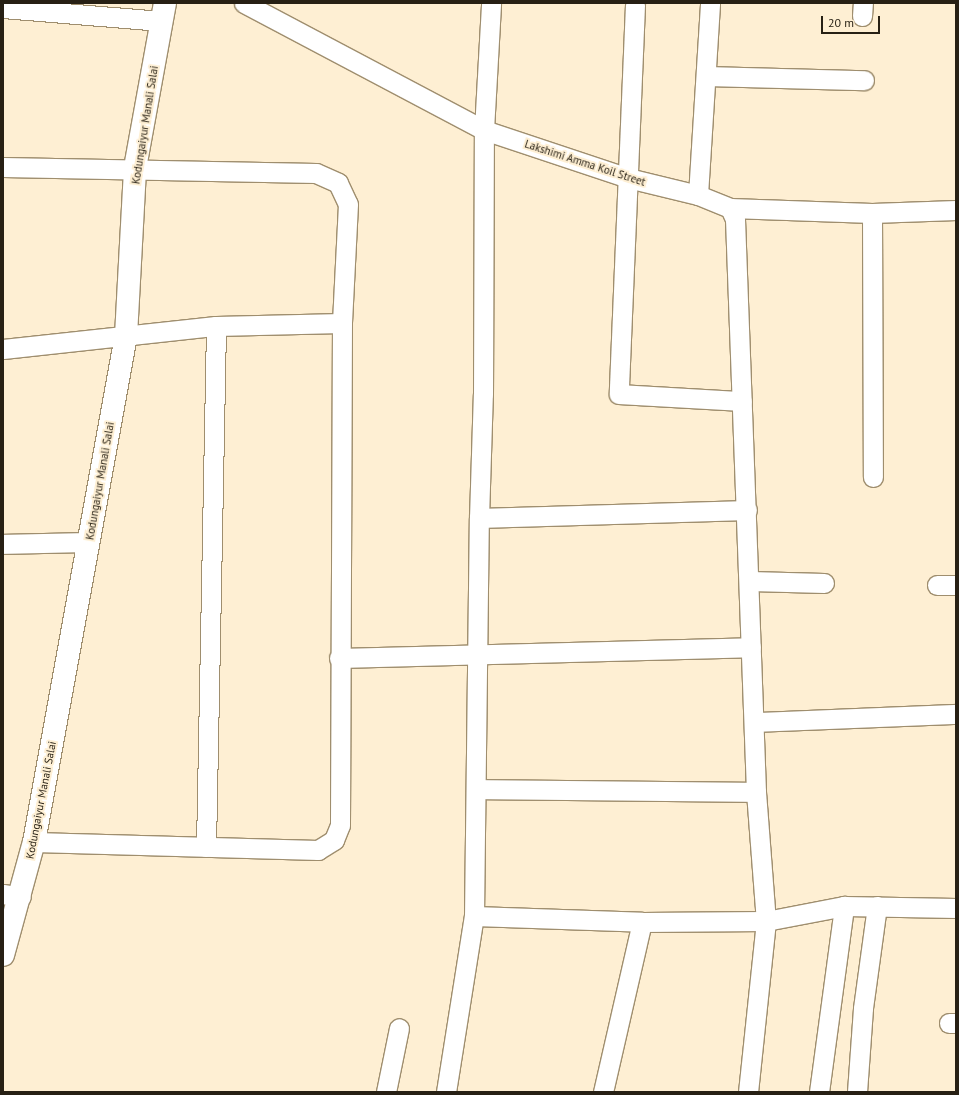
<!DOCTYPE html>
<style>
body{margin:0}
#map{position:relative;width:959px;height:1095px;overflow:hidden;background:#feefd3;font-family:"PT Sans",sans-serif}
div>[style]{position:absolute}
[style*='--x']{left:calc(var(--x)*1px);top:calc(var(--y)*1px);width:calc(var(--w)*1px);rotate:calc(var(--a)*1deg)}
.roads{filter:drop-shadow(1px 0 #9f8e6e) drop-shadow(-1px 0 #9f8e6e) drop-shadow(0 1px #9f8e6e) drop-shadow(0 -1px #9f8e6e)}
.minor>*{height:19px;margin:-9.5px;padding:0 9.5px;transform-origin:9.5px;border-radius:9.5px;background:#fff}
.tertiary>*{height:22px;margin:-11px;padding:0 11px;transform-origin:11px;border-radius:11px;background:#fff}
span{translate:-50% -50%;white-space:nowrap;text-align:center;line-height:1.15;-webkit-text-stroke:4px #feefd3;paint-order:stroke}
.street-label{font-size:11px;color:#272014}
.frame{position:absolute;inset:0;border:4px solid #272014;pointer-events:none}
.scale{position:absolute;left:821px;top:16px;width:59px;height:18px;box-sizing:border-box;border:2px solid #272014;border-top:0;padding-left:5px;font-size:12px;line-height:14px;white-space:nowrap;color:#272014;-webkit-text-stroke:3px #feefd3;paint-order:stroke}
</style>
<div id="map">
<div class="roads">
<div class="minor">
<i style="--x:244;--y:3;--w:272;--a:27.9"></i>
<i style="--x:484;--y:130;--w:152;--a:18.4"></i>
<i style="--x:628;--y:178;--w:72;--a:13.7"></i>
<i style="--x:698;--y:195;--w:35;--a:22"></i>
<i style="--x:730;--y:208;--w:142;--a:2"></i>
<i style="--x:872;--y:213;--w:84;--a:-2"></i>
<i style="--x:635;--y:5;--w:389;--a:92.4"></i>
<i style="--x:619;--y:394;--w:123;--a:3.3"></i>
<i style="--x:3;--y:8;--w:160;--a:4.7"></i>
<i style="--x:862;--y:16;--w:13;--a:-86"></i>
<i style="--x:706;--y:76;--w:158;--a:1.5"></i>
<i style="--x:3;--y:167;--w:313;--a:1.1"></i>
<i style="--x:316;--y:173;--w:24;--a:24"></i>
<i style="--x:338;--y:183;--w:23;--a:65"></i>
<i style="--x:348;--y:204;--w:119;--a:92.9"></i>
<i style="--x:342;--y:323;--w:502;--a:90.23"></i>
<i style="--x:340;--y:825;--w:16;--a:112"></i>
<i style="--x:334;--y:840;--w:19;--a:148"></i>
<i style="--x:318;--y:850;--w:284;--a:-178.4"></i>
<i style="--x:698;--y:195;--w:192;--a:-86.4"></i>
<i style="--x:730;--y:208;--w:12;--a:66"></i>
<i style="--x:735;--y:219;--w:573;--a:87.9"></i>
<i style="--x:756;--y:792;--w:129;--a:85.6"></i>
<i style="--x:766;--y:921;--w:172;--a:96"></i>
<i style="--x:872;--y:213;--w:264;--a:89.8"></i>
<i style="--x:3;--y:349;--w:214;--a:-6.2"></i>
<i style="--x:216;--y:326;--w:126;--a:-1.4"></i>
<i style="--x:479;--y:518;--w:268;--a:-1.7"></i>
<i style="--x:3;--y:544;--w:86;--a:-1.3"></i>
<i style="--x:750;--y:581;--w:74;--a:1.5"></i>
<i style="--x:937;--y:585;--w:19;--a:0"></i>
<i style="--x:339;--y:658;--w:412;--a:-1.5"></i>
<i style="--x:756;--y:722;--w:200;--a:-2.3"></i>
<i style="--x:476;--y:789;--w:280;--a:0.6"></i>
<i style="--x:206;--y:847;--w:521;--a:-88.9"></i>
<i style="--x:3;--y:894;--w:18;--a:9"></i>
<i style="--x:474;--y:916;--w:168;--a:2"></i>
<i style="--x:642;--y:922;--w:124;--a:-0.5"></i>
<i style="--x:766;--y:921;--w:79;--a:-10.9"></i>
<i style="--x:844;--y:906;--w:112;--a:1"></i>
<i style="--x:949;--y:1023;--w:7;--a:0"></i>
<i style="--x:386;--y:1092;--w:65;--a:-78.5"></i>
<i style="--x:446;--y:1092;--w:178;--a:-81"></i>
<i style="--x:474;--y:916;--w:398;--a:-89.3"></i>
<i style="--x:479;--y:518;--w:124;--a:-88.2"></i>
<i style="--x:483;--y:394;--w:264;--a:-89.8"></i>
<i style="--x:484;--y:130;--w:127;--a:-86.8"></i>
<i style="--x:603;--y:1092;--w:174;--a:-77.1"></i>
<i style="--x:819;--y:1092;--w:188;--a:-82.3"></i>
<i style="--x:857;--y:1092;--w:84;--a:-85.9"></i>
<i style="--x:863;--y:1008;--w:103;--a:-82.2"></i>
</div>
<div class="tertiary">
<i style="--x:3;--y:955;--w:117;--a:-74.7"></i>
<i style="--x:34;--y:842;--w:514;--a:-79.7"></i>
<i style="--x:126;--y:336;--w:168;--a:-86.9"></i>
<i style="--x:135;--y:168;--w:168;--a:-79.7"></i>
</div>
</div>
<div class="street-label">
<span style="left:145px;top:125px;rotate:-81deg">Kodungaiyur Manali Salai</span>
<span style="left:585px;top:163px;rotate:18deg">Lakshimi Amma Koil Street</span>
<span style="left:100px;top:481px;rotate:-80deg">Kodungaiyur Manali Salai</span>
<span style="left:41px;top:800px;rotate:-79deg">Kodungaiyur Manali Salai</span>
</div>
<div class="frame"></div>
<div class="scale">20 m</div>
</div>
